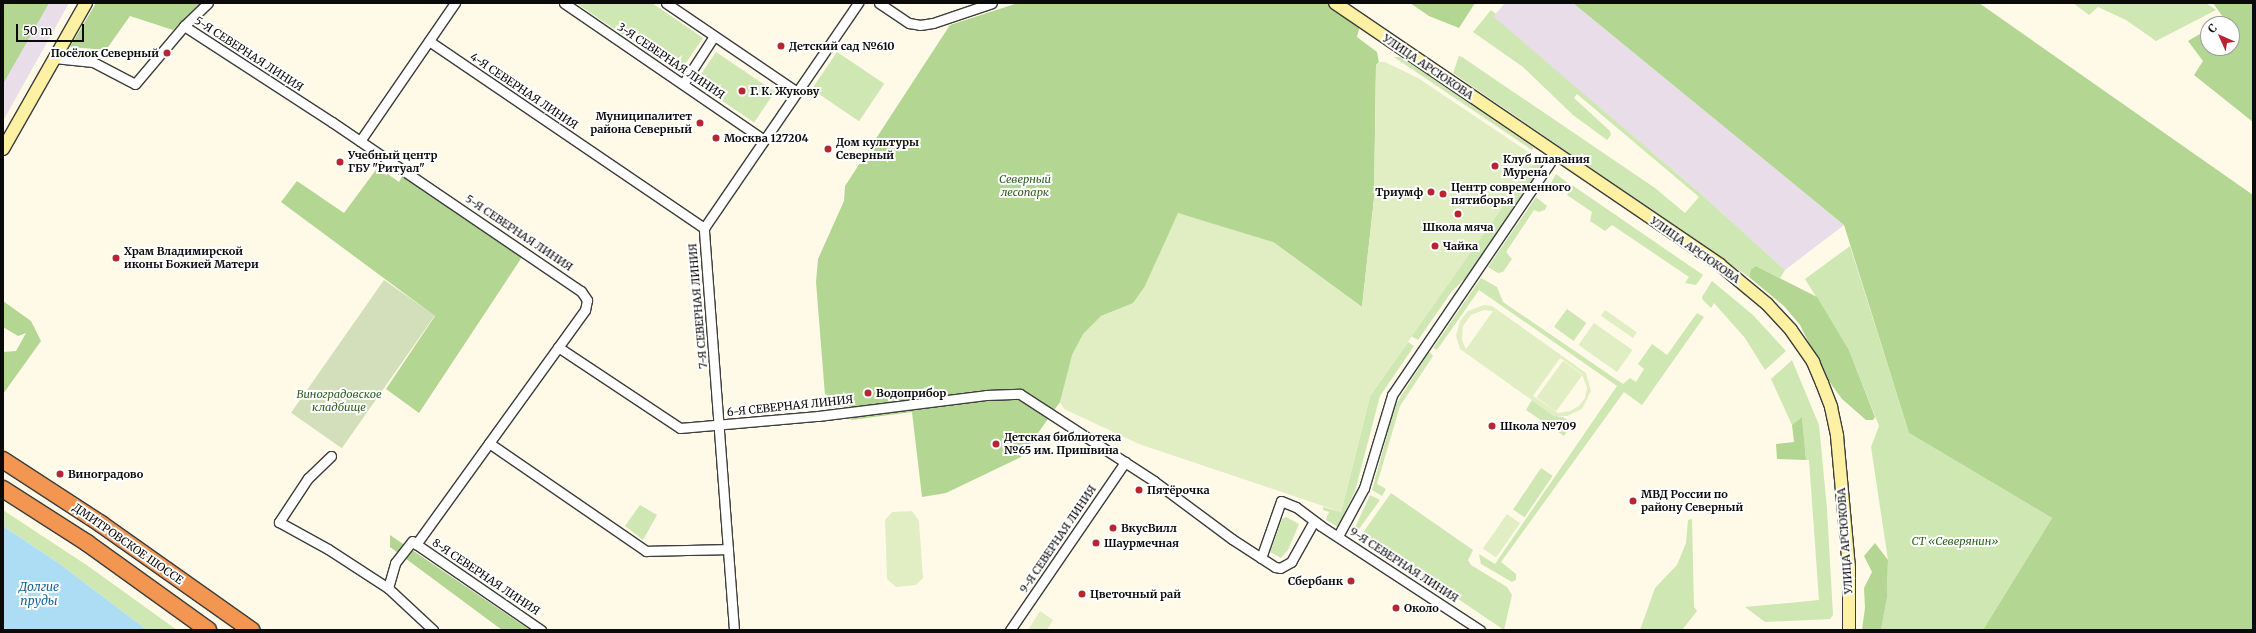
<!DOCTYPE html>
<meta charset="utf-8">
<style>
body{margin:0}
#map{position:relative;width:2256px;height:633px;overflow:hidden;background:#fff9e7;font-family:Merriweather,serif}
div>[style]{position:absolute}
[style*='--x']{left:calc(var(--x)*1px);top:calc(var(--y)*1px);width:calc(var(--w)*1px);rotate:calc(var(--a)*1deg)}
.industrial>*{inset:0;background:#e8dde9}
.green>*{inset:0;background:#cfe7b3;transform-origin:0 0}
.forest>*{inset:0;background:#b3d792}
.cemetery>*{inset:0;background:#d3debb;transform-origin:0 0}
.pitch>*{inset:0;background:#e1eec4;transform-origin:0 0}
.water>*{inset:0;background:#addcf5}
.roads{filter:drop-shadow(1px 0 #3d3d3d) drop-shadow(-1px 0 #3d3d3d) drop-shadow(0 1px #3d3d3d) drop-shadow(0 -1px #3d3d3d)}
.street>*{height:9px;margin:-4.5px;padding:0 4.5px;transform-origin:4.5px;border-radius:4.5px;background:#fff}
.secondary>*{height:12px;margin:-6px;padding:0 6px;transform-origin:6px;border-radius:6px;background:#fef1a3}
.highway>*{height:16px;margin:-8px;padding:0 8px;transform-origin:8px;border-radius:8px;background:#f29651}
.dots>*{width:11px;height:11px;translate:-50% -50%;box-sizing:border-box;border:2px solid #fff;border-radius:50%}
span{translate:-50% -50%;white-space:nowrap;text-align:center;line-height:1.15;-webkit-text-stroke:4px #fff;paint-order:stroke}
.poi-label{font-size:11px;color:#0a0a0a;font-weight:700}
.left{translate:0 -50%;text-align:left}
.right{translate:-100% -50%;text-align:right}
.street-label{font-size:11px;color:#0a0a0a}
.park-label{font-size:11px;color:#2c5f1d;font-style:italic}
.water-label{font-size:12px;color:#176398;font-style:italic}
.frame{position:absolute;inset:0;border:4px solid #0a0a0a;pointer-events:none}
.north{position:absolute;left:2200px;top:16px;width:40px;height:40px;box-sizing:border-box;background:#fff;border:1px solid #9d9d9d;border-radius:50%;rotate:315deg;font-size:11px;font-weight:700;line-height:16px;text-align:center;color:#0a0a0a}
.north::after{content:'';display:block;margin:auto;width:14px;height:18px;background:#b62530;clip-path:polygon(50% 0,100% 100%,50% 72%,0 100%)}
.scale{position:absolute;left:16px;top:24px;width:68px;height:18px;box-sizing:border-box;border:2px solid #0a0a0a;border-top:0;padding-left:5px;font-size:12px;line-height:14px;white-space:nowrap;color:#0a0a0a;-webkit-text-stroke:3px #fff;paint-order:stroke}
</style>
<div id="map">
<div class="industrial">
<i style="clip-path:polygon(3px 3px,69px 3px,3px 121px)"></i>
<i style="clip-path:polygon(1505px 3px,1573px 3px,1844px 225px,1785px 270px,1701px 194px,1493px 17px)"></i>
</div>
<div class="green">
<i style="clip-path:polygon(576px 3px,652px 3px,703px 38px,679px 73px)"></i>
<i style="clip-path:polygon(2073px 3px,2206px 3px,2216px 10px,2156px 41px,2126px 20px,2098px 7px,2089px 15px)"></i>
<i style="clip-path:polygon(1491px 10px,1496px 14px,1494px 17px,1701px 194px,1785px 270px,1780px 278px,1756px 266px,1751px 269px,1749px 277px,1453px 73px,1459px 56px,1462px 57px,1655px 188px,1685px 213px,1699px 197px,1577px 94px,1574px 98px,1610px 131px,1611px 135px,1607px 140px,1573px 115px,1523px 67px,1473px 32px)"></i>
<i style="left:716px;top:52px;width:71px;height:37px;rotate:34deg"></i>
<i style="left:837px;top:52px;width:57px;height:45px;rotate:34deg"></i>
<i style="clip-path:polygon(1394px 57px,1400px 57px,1418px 68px,1533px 147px,1532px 150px)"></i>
<i style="clip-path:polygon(1537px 158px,1544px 162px,1467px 277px,1452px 291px,1418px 340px,1411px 336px)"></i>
<i style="clip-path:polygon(1556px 174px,1568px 183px,1563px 194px,1552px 188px,1549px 192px,1547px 190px)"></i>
<i style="clip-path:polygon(1572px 185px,1703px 275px,1696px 285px,1685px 283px,1689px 277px,1612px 225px,1605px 231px,1590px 221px,1592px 212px,1567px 195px)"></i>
<i style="clip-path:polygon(1536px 197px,1547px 206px,1545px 210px,1539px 212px,1534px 210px,1506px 252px,1512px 259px,1503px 272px,1498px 273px,1488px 267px)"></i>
<i style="clip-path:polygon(1850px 246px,1909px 433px,2052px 518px,1983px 630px,1881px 630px,1887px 598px,1888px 560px,1871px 447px,1879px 426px,1849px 350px,1805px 279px)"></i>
<i style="clip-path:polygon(1481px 278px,1497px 287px,1503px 302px,1623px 384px,1630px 378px,1636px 382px,1644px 369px,1638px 364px,1652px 344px,1667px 355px,1697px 313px,1704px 317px,1642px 405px,1624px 392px,1501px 562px,1516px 574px,1516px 580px,1512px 582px,1481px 564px,1479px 554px,1495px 564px,1617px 386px,1479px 290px,1437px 350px,1433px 348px)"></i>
<i style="clip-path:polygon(1712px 281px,1753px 315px,1786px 351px,1765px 370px,1745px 338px,1714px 303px,1711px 308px,1703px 300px,1702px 297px)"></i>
<i style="left:1567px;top:309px;width:24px;height:22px;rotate:36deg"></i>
<i style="clip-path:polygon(1408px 342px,1414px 346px,1380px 396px,1355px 491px,1338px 527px,1326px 520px,1329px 512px,1323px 510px,1323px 507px,1341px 512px,1370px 396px)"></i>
<i style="clip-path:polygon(1429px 352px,1433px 356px,1400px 406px,1377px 484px,1386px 489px,1382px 496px,1372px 490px,1395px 406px)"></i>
<i style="clip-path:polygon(1792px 360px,1819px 425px,1827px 509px,1833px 615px,1830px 619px,1765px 622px,1745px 607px,1819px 600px,1809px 460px,1806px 460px,1802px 417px,1792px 425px,1771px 379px)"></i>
<i style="clip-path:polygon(1532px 400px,1554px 416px,1563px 417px,1572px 423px,1564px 436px,1526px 410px)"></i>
<i style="left:1541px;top:468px;width:14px;height:50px;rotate:34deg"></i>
<i style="clip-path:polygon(1391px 493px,1473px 550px,1468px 560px,1471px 565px,1507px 587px,1512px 595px,1504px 630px,1362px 534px)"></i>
<i style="clip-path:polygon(1370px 495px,1380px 500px,1354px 536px,1352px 534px)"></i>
<i style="clip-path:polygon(640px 505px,657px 515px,643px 540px,625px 526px)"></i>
<i style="clip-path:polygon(3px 510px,88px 566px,177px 630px,147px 630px,57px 562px,3px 526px)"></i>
<i style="clip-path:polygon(1286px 517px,1299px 524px,1288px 550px,1281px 558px,1270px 552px,1282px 519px)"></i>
<i style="clip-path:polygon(1692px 519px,1694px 607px,1697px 611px,1682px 630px,1640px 630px,1655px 588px,1677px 565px,1686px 543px,1688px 520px)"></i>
</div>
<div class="forest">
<i style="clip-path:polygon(3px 3px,49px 3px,3px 84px)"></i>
<i style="clip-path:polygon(96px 3px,201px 3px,173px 30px,130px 16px,106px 50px,70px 47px)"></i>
<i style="clip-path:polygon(1018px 3px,1326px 3px,1360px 25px,1357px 37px,1377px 52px,1379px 62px,1376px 65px,1374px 199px,1362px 307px,1273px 242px,1144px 288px,1133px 304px,1101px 316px,1067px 379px,1060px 402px,1021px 457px,946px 493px,922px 497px,912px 412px,851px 420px,849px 406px,826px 408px,816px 282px,818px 259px,844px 201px,845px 186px,950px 25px)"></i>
<i style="clip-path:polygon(1410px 3px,1475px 3px,1459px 28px,1429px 16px)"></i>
<i style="clip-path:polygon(1573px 3px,1979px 3px,2253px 195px,2253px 630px,1983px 630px,2052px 518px,1909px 433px,1844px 225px)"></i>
<i style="clip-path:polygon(2213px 3px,2253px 3px,2253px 122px,2194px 75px,2203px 61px,2188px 41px,2208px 29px,2208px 48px,2232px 48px,2232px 24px,2218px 24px,2225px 20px)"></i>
<i style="clip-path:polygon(378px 167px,399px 182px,403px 175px,522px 257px,419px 413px,386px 389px,435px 316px,281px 202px,297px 181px,344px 213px)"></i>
<i style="clip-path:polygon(1756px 266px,1817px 297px,1849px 350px,1875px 417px,1873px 420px,1866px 420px,1842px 399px,1826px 377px,1800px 325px,1784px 306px,1749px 277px,1751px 269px)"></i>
<i style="clip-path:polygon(3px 301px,31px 321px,41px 341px,3px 394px,3px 352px,16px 351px,26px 333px,18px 336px,3px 327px)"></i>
<i style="clip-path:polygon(1802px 417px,1806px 460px,1777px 459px,1776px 444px,1794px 442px,1792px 425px)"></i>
<i style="clip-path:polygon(390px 535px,530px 630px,502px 630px,390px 547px)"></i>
<i style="clip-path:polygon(1875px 543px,1888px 560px,1887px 598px,1881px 630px,1862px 630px,1865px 608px,1864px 588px,1872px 572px,1864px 556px)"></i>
</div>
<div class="cemetery">
<i style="left:384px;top:280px;width:62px;height:162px;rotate:35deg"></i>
</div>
<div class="pitch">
<i style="clip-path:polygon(1379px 62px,1385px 62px,1418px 78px,1537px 158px,1370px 396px,1341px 512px,1139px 444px,1064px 409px,1060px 402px,1072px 355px,1083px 334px,1101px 316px,1133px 303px,1144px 288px,1178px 213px,1273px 242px,1362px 307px,1374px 199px,1376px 65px)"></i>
<i style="clip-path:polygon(evenodd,1484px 305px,1492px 306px,1586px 373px,1591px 391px,1582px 409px,1567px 416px,1554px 416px,1460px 349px,1456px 336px,1460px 321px,1468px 311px,1484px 305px,1484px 310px,1493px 311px,1466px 349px,1462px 340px,1463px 326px,1471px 315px,1484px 310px,1484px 305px,1560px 358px,1582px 374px,1587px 388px,1585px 398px,1579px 406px,1570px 411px,1558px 413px,1533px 396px,1560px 358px)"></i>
<i style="left:1605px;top:310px;width:39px;height:7px;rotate:35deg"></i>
<i style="left:1594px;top:323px;width:47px;height:27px;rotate:35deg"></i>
<i style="left:1563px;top:361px;width:24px;height:45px;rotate:36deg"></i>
<i style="clip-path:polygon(912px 511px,919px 521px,923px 578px,916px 585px,896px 587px,887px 579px,885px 520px,892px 512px)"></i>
<i style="left:1507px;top:514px;width:16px;height:42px;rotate:35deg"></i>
<i style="clip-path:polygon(1040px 611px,1053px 620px,1047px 630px,1028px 630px)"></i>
</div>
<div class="water">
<i style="clip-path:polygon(3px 526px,57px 562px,147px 630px,3px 630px)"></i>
</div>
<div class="roads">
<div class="street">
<i style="--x:564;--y:3;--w:242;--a:34.4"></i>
<i style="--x:666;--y:3;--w:158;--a:34.2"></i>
<i style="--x:879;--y:3;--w:36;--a:34"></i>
<i style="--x:909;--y:23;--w:11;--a:10"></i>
<i style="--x:920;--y:25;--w:13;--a:-9"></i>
<i style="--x:933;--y:23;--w:62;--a:-18.7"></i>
<i style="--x:184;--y:26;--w:176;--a:33"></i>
<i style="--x:332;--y:122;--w:301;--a:34.2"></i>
<i style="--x:581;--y:291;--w:11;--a:56"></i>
<i style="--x:587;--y:300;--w:10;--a:101"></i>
<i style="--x:585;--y:310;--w:289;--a:125.8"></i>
<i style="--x:416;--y:544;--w:152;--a:34.5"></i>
<i style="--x:429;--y:41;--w:333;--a:34.2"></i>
<i style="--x:54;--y:58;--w:39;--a:6"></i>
<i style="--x:93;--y:62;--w:47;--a:27.6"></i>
<i style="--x:135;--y:84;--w:76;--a:-49.8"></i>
<i style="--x:184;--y:26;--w:33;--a:-44"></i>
<i style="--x:683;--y:84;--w:57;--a:-57.1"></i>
<i style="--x:360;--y:141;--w:168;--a:-55.5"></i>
<i style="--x:558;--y:347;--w:146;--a:33.6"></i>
<i style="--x:680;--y:428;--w:139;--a:-5"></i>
<i style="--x:818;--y:416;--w:169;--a:-7.1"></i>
<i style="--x:986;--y:395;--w:34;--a:-2"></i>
<i style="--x:1020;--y:394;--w:160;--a:33"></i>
<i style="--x:1154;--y:481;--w:97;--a:36.6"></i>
<i style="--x:1232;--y:539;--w:51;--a:33.1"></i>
<i style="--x:1275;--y:567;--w:5;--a:11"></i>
<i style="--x:1280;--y:568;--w:13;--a:-29"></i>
<i style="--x:1291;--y:562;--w:47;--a:-60.7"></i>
<i style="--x:489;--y:443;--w:191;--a:34.5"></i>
<i style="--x:646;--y:551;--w:82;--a:-1.4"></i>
<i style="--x:331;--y:456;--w:32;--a:136"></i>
<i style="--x:308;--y:478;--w:53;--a:123.4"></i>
<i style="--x:279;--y:522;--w:56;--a:28.9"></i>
<i style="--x:328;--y:549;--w:72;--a:33"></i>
<i style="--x:388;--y:588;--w:62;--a:43"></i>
<i style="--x:1338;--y:536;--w:55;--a:-61.6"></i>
<i style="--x:1364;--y:488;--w:97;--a:-73.2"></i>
<i style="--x:1392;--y:395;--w:292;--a:-55.8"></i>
<i style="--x:1261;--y:558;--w:60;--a:-70.7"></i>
<i style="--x:1281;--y:501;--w:16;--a:22"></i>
<i style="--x:1296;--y:507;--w:31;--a:37"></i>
<i style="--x:1321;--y:526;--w:190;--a:33.2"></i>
<i style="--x:388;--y:588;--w:26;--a:-74"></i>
<i style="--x:395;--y:563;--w:28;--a:-52"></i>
<i style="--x:734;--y:630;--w:403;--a:-94.3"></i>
<i style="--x:704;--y:228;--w:273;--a:-55.6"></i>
<i style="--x:1010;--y:630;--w:204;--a:-55.6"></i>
</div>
<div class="secondary">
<i style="--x:1335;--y:3;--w:466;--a:34.2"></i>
<i style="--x:1720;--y:265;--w:61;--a:39.7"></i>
<i style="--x:1767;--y:304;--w:35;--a:47"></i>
<i style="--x:1791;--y:330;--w:39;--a:55"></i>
<i style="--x:1813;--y:362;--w:23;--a:67"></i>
<i style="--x:1822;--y:383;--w:26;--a:69"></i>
<i style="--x:1831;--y:407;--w:30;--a:78"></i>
<i style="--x:1837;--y:436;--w:133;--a:84.8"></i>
<i style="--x:1849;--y:568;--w:62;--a:90"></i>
<i style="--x:3;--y:149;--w:168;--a:-60.4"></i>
</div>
<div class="highway">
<i style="--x:3;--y:460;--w:117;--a:33.1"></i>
<i style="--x:101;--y:524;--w:184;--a:35.2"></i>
<i style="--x:3;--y:489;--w:100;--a:32.7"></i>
<i style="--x:87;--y:543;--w:149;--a:35.7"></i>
</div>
</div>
<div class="dots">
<i style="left:781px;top:46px;background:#b62530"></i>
<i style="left:167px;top:53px;background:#b62530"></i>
<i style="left:742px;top:91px;background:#b62530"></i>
<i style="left:700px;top:123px;background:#b62530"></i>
<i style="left:716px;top:138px;background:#b62530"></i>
<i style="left:828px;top:149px;background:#b62530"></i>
<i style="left:340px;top:162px;background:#b62530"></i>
<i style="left:1495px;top:166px;background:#b62530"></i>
<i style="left:1431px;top:192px;background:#b62530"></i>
<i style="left:1443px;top:194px;background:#b62530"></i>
<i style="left:1458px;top:214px;background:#b62530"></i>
<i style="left:1435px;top:246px;background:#b62530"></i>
<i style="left:116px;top:258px;background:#b62530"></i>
<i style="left:868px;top:393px;background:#b62530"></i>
<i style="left:1492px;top:426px;background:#b62530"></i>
<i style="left:996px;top:444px;background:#b62530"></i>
<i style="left:60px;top:474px;background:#b62530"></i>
<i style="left:1139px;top:490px;background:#b62530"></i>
<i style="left:1633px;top:501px;background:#b62530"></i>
<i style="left:1113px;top:528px;background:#b62530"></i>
<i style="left:1096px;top:543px;background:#b62530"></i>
<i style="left:1351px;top:581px;background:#b62530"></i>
<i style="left:1082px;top:594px;background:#b62530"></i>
<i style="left:1396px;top:608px;background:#b62530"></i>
</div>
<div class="poi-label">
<span class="left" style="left:789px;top:46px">Детский сад №610</span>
<span class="right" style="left:159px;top:53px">Посёлок Северный</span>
<span class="left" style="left:750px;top:91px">Г. К. Жукову</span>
<span class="right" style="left:692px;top:123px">Муниципалитет<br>района Северный</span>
<span class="left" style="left:724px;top:138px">Москва 127204</span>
<span class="left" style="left:836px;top:149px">Дом культуры<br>Северный</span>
<span class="left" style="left:348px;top:162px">Учебный центр<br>ГБУ "Ритуал"</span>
<span class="left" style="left:1503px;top:166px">Клуб плавания<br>Мурена</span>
<span class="left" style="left:1451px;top:194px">Центр современного<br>пятиборья</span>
<span class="right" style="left:1423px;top:192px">Триумф</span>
<span style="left:1458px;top:227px">Школа мяча</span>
<span class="left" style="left:1443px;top:246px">Чайка</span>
<span class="left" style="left:124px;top:258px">Храм Владимирской<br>иконы Божией Матери</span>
<span class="left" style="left:876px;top:393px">Водоприбор</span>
<span class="left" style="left:1500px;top:426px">Школа №709</span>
<span class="left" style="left:1004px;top:444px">Детская библиотека<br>№65 им. Пришвина</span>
<span class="left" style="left:68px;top:474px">Виноградово</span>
<span class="left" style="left:1147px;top:490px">Пятёрочка</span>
<span class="left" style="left:1641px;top:501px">МВД России по<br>району Северный</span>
<span class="left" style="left:1121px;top:528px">ВкусВилл</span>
<span class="left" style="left:1104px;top:543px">Шаурмечная</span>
<span class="right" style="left:1343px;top:581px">Сбербанк</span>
<span class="left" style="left:1090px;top:594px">Цветочный рай</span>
<span class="left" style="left:1404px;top:608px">Около</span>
</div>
<div class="street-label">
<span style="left:249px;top:54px;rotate:33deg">5-Я СЕВЕРНАЯ ЛИНИЯ</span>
<span style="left:671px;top:61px;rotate:34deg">3-Я СЕВЕРНАЯ ЛИНИЯ</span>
<span style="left:1428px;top:67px;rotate:34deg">УЛИЦА АРСЮКОВА</span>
<span style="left:524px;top:91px;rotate:34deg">4-Я СЕВЕРНАЯ ЛИНИЯ</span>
<span style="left:519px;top:233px;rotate:34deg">5-Я СЕВЕРНАЯ ЛИНИЯ</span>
<span style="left:1695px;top:250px;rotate:35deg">УЛИЦА АРСЮКОВА</span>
<span style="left:698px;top:306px;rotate:-95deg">7-Я СЕВЕРНАЯ ЛИНИЯ</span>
<span style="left:790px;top:406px;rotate:-6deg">6-Я СЕВЕРНАЯ ЛИНИЯ</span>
<span style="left:1058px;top:539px;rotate:-56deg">9-Я СЕВЕРНАЯ ЛИНИЯ</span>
<span style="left:1845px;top:541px;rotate:-94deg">УЛИЦА АРСЮКОВА</span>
<span style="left:128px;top:544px;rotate:35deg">ДМИТРОВСКОЕ ШОССЕ</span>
<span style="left:1404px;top:565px;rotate:33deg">9-Я СЕВЕРНАЯ ЛИНИЯ</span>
<span style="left:486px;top:577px;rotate:34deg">8-Я СЕВЕРНАЯ ЛИНИЯ</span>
</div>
<div class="park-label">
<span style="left:1025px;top:186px">Северный<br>лесопарк</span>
<span style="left:339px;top:401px">Виноградовское<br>кладбище</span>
<span style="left:1955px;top:541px">СТ «Северянин»</span>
</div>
<div class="water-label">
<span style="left:39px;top:594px">Долгие<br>пруды</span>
</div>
<div class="frame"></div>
<div class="north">С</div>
<div class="scale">50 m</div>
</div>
